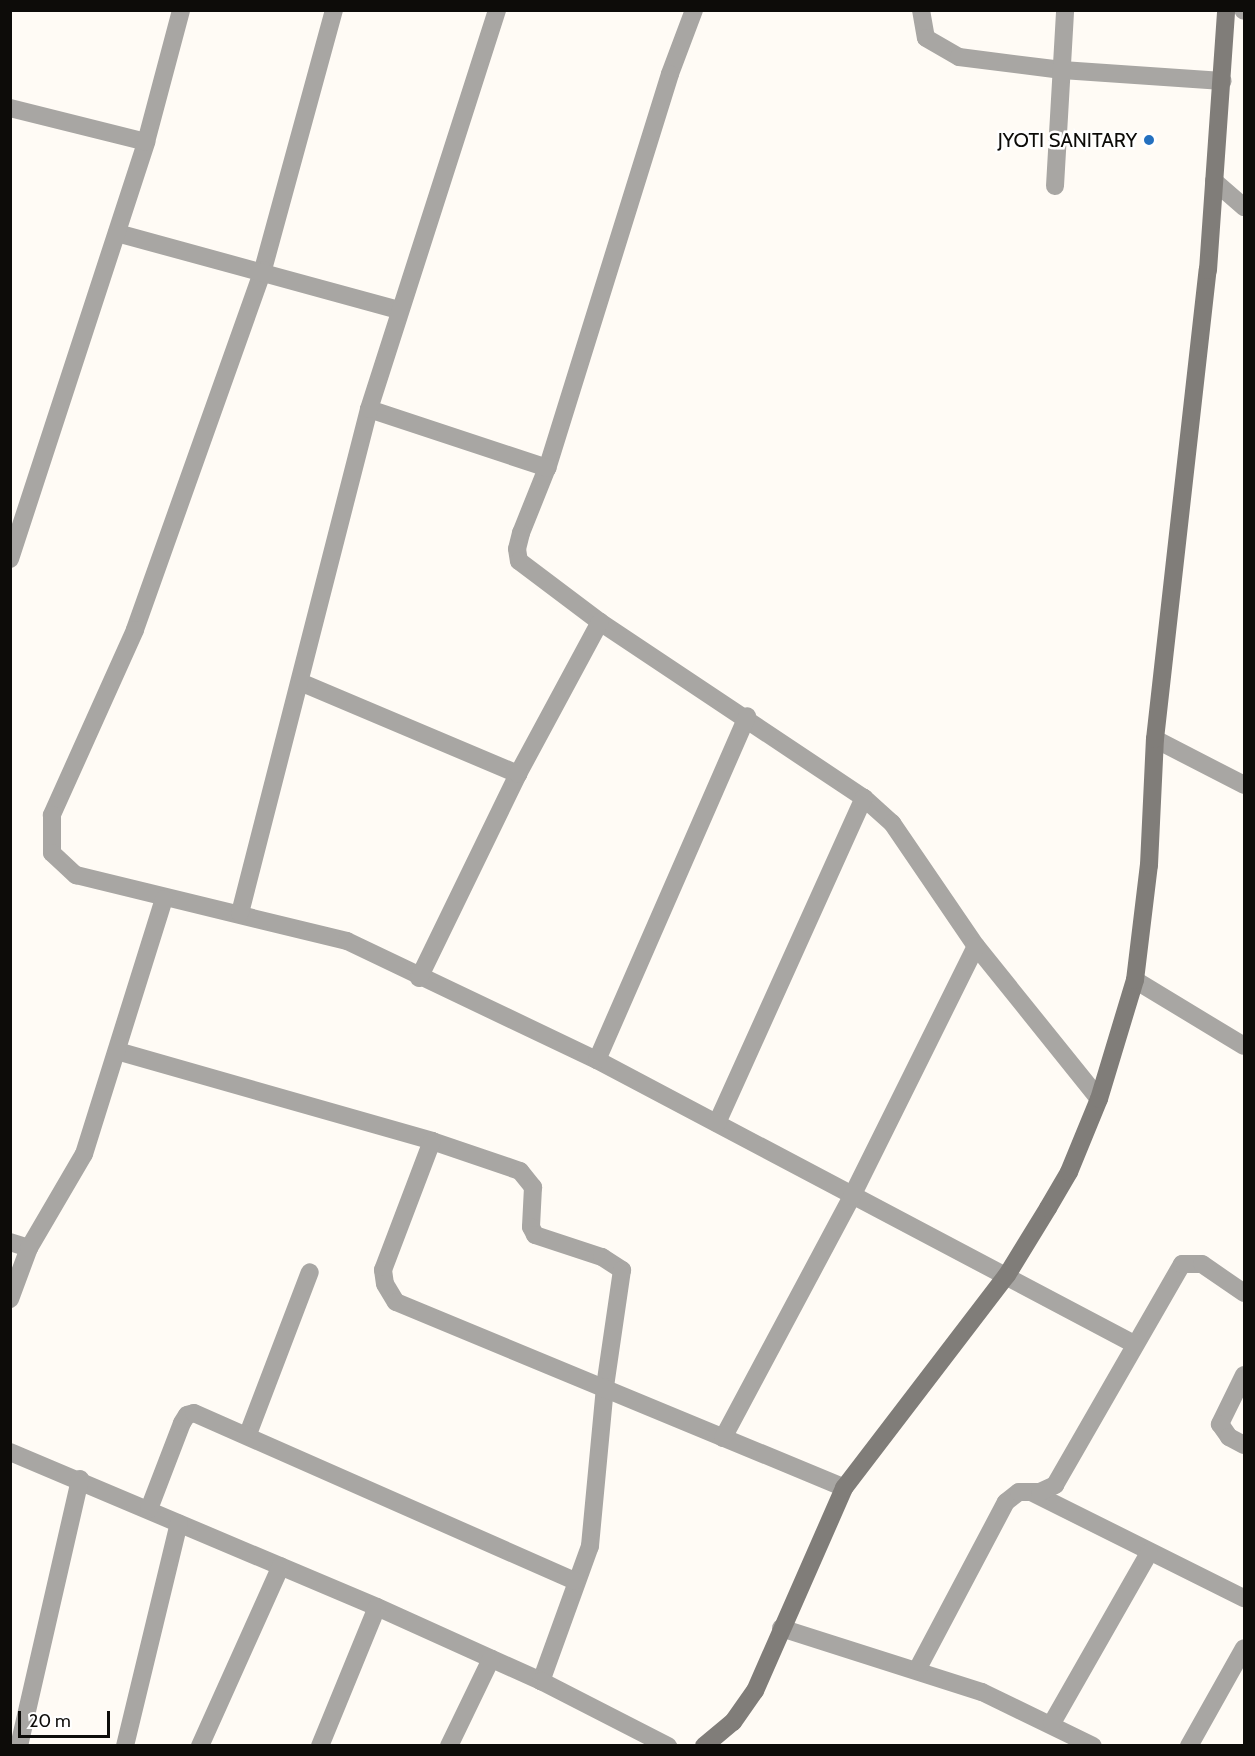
<!DOCTYPE html>
<style>
body{margin:0}
#map{position:relative;width:1255px;height:1756px;overflow:hidden;background:#fffbf5;font-family:Cabin,sans-serif}
div>[style]{position:absolute}
[style*='--x']{left:calc(var(--x)*1px);top:calc(var(--y)*1px);width:calc(var(--w)*1px);rotate:calc(var(--a)*1deg)}
.street>*{height:18px;margin:-9px;padding:0 9px;transform-origin:9px;border-radius:9px;background:#a8a6a3}
.secondary>*{height:18px;margin:-9px;padding:0 9px;transform-origin:9px;border-radius:9px;background:#807d79}
.dots>*{width:16px;height:16px;translate:-50% -50%;box-sizing:border-box;border:3px solid #fff;border-radius:50%}
span{translate:-50% -50%;white-space:nowrap;text-align:center;line-height:1.15;-webkit-text-stroke:5px #fff;paint-order:stroke}
.poi-label{font-size:20px;color:#0d0c09}
.right{translate:-100% -50%;text-align:right}
.frame{position:absolute;inset:0;border:12px solid #0d0c09;pointer-events:none}
.scale{position:absolute;left:18px;top:1711px;width:92px;height:27px;box-sizing:border-box;border:3px solid #0d0c09;border-top:0;padding-left:8px;font-size:18px;line-height:21px;white-space:nowrap;color:#0d0c09;-webkit-text-stroke:4px #fff;paint-order:stroke}
</style>
<div id="map">
<div class="street">
<i style="--x:334;--y:10;--w:270;--a:105.3"></i>
<i style="--x:263;--y:270;--w:382;--a:109.6"></i>
<i style="--x:135;--y:630;--w:203;--a:114.2"></i>
<i style="--x:52;--y:815;--w:38;--a:90"></i>
<i style="--x:52;--y:853;--w:33;--a:43"></i>
<i style="--x:76;--y:875;--w:279;--a:13.7"></i>
<i style="--x:347;--y:941;--w:277;--a:25.5"></i>
<i style="--x:597;--y:1060;--w:607;--a:27.87"></i>
<i style="--x:694;--y:10;--w:68;--a:110.6"></i>
<i style="--x:670;--y:74;--w:413;--a:107.3"></i>
<i style="--x:547;--y:468;--w:70;--a:111.8"></i>
<i style="--x:521;--y:533;--w:16;--a:104"></i>
<i style="--x:517;--y:549;--w:12;--a:81"></i>
<i style="--x:519;--y:561;--w:101;--a:37"></i>
<i style="--x:600;--y:622;--w:317;--a:33.7"></i>
<i style="--x:864;--y:798;--w:38;--a:42"></i>
<i style="--x:892;--y:823;--w:149;--a:55.7"></i>
<i style="--x:976;--y:946;--w:196;--a:51.2"></i>
<i style="--x:921;--y:10;--w:28;--a:80"></i>
<i style="--x:926;--y:38;--w:38;--a:30"></i>
<i style="--x:959;--y:57;--w:104;--a:7.2"></i>
<i style="--x:1062;--y:70;--w:161;--a:3.9"></i>
<i style="--x:1243;--y:10;--w:1;--a:45"></i>
<i style="--x:10;--y:108;--w:140;--a:14"></i>
<i style="--x:1214;--y:181;--w:40;--a:41"></i>
<i style="--x:1055;--y:186;--w:176;--a:-86.7"></i>
<i style="--x:117;--y:233;--w:291;--a:15.3"></i>
<i style="--x:369;--y:409;--w:188;--a:18.3"></i>
<i style="--x:10;--y:559;--w:439;--a:-71.9"></i>
<i style="--x:146;--y:142;--w:137;--a:-75.1"></i>
<i style="--x:300;--y:682;--w:237;--a:22.9"></i>
<i style="--x:1155;--y:739;--w:100;--a:27.3"></i>
<i style="--x:240;--y:913;--w:520;--a:-75.64"></i>
<i style="--x:369;--y:409;--w:419;--a:-72.2"></i>
<i style="--x:419;--y:978;--w:227;--a:-64.1"></i>
<i style="--x:518;--y:774;--w:173;--a:-61.7"></i>
<i style="--x:1135;--y:980;--w:127;--a:31.2"></i>
<i style="--x:117;--y:1051;--w:328;--a:15.9"></i>
<i style="--x:432;--y:1141;--w:93;--a:18.8"></i>
<i style="--x:520;--y:1171;--w:21;--a:51"></i>
<i style="--x:533;--y:1187;--w:40;--a:92.9"></i>
<i style="--x:531;--y:1227;--w:9;--a:63"></i>
<i style="--x:535;--y:1235;--w:71;--a:18.2"></i>
<i style="--x:602;--y:1257;--w:24;--a:33"></i>
<i style="--x:622;--y:1270;--w:118;--a:98.3"></i>
<i style="--x:605;--y:1387;--w:160;--a:95.4"></i>
<i style="--x:590;--y:1546;--w:144;--a:109.9"></i>
<i style="--x:597;--y:1060;--w:375;--a:-66.4"></i>
<i style="--x:717;--y:1123;--w:357;--a:-65.7"></i>
<i style="--x:432;--y:1141;--w:138;--a:110.8"></i>
<i style="--x:383;--y:1270;--w:14;--a:82"></i>
<i style="--x:385;--y:1284;--w:21;--a:59"></i>
<i style="--x:396;--y:1302;--w:485;--a:22.5"></i>
<i style="--x:10;--y:1242;--w:20;--a:18"></i>
<i style="--x:10;--y:1299;--w:54;--a:-69.6"></i>
<i style="--x:29;--y:1248;--w:109;--a:-59.7"></i>
<i style="--x:84;--y:1154;--w:267;--a:-72.6"></i>
<i style="--x:1244;--y:1375;--w:55;--a:116.1"></i>
<i style="--x:1220;--y:1424;--w:16;--a:55"></i>
<i style="--x:1229;--y:1437;--w:17;--a:28"></i>
<i style="--x:248;--y:1434;--w:173;--a:-69.1"></i>
<i style="--x:723;--y:1438;--w:274;--a:-61.9"></i>
<i style="--x:852;--y:1196;--w:279;--a:-63.6"></i>
<i style="--x:10;--y:1452;--w:398;--a:22.9"></i>
<i style="--x:377;--y:1607;--w:180;--a:24.3"></i>
<i style="--x:541;--y:1681;--w:143;--a:27.1"></i>
<i style="--x:1031;--y:1492;--w:238;--a:26.5"></i>
<i style="--x:149;--y:1509;--w:92;--a:-69"></i>
<i style="--x:182;--y:1423;--w:9;--a:-58"></i>
<i style="--x:187;--y:1415;--w:7;--a:-16"></i>
<i style="--x:194;--y:1413;--w:416;--a:23.8"></i>
<i style="--x:781;--y:1628;--w:211;--a:17.7"></i>
<i style="--x:982;--y:1692;--w:123;--a:25.9"></i>
<i style="--x:917;--y:1670;--w:190;--a:-62.1"></i>
<i style="--x:1006;--y:1502;--w:16;--a:-38"></i>
<i style="--x:1019;--y:1492;--w:21;--a:0"></i>
<i style="--x:1040;--y:1492;--w:17;--a:-25"></i>
<i style="--x:1055;--y:1485;--w:255;--a:-60.1"></i>
<i style="--x:1182;--y:1264;--w:20;--a:0"></i>
<i style="--x:1202;--y:1264;--w:51;--a:34.6"></i>
<i style="--x:1052;--y:1723;--w:196;--a:-60.3"></i>
<i style="--x:19;--y:1746;--w:274;--a:-77.1"></i>
<i style="--x:125;--y:1746;--w:229;--a:-76.4"></i>
<i style="--x:200;--y:1746;--w:197;--a:-65.8"></i>
<i style="--x:320;--y:1746;--w:150;--a:-67.7"></i>
<i style="--x:449;--y:1746;--w:97;--a:-64.2"></i>
<i style="--x:1189;--y:1746;--w:112;--a:-60.7"></i>
</div>
<div class="secondary">
<i style="--x:704;--y:1746;--w:38;--a:-40"></i>
<i style="--x:733;--y:1722;--w:38;--a:-55"></i>
<i style="--x:755;--y:1691;--w:222;--a:-66.3"></i>
<i style="--x:844;--y:1488;--w:268;--a:-52.6"></i>
<i style="--x:1007;--y:1275;--w:79;--a:-58.5"></i>
<i style="--x:1048;--y:1208;--w:42;--a:-59.7"></i>
<i style="--x:1069;--y:1172;--w:79;--a:-67.7"></i>
<i style="--x:1099;--y:1099;--w:124;--a:-73.2"></i>
<i style="--x:1135;--y:980;--w:116;--a:-83.1"></i>
<i style="--x:1149;--y:865;--w:126;--a:-87.3"></i>
<i style="--x:1155;--y:739;--w:472;--a:-83.6"></i>
<i style="--x:1208;--y:270;--w:261;--a:-86"></i>
</div>
<div class="dots">
<i style="left:1149px;top:140px;background:#2470bf"></i>
</div>
<div class="poi-label">
<span class="right" style="left:1137px;top:140px">JYOTI SANITARY</span>
</div>
<div class="frame"></div>
<div class="scale">20 m</div>
</div>
